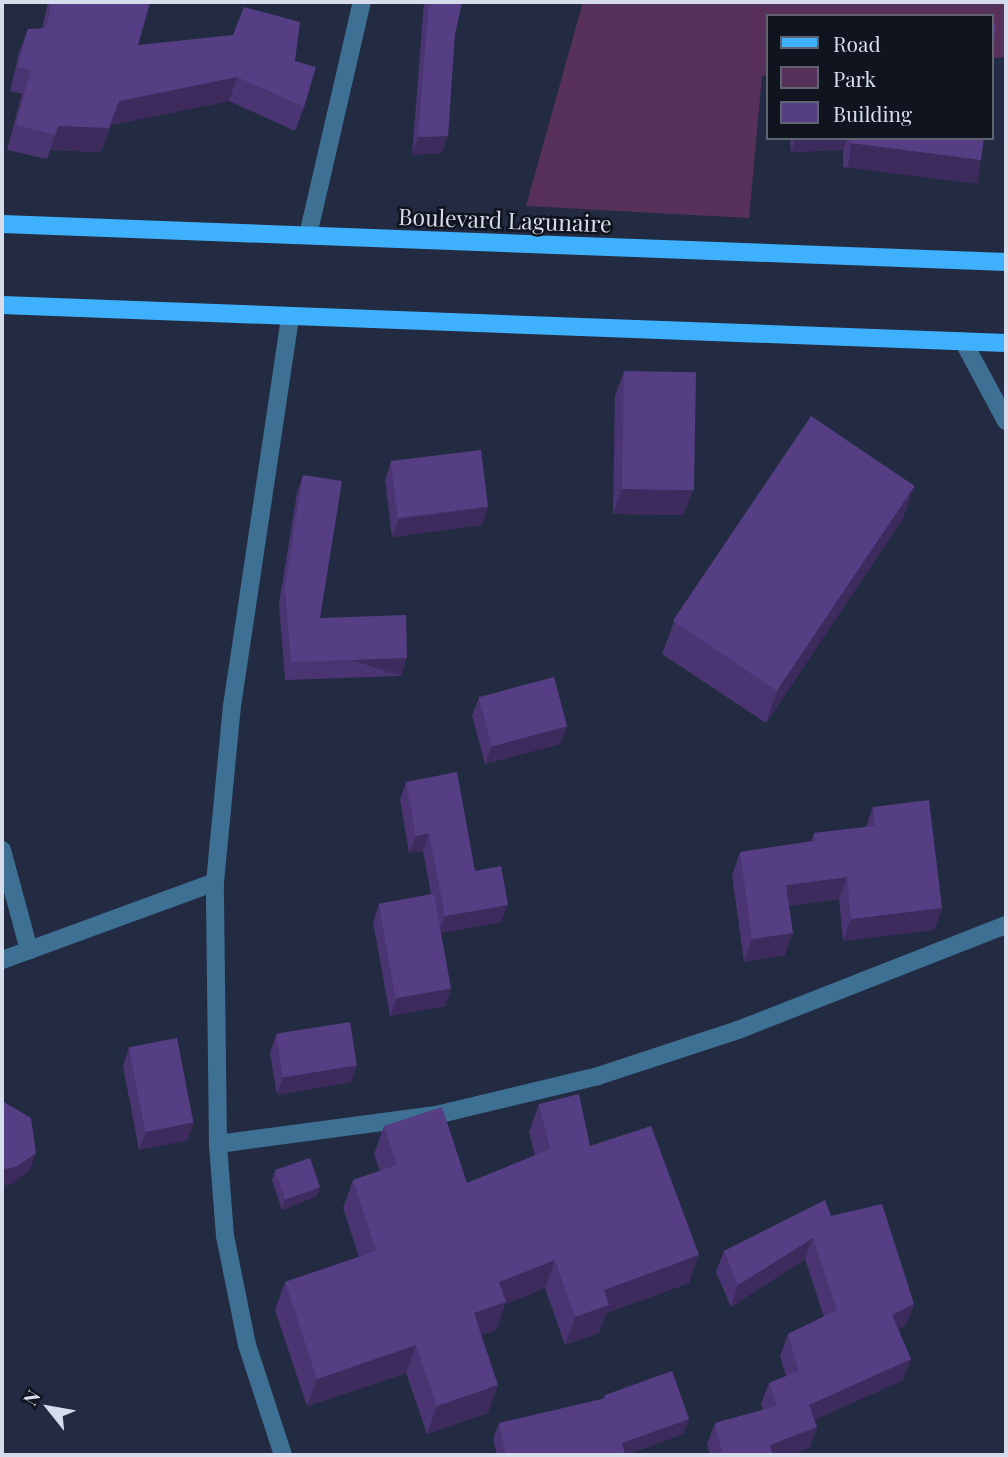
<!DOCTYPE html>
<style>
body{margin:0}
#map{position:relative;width:1008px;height:1457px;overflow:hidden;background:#232b42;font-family:"Playfair Display",serif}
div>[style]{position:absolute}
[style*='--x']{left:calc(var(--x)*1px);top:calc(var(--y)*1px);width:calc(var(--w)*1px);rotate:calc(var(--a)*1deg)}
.green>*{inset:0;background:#573159}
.minor>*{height:18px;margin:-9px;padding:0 9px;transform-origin:9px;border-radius:9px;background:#3e7093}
.major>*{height:18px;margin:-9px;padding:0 9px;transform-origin:9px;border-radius:9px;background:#3fb1fc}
.wall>*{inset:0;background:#4a3572}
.shaded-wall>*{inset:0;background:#3c2b5c;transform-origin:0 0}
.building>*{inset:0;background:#563e84;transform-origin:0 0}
span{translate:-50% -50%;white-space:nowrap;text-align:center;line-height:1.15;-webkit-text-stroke:5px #10141f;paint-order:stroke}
.street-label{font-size:23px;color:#d6dceb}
.frame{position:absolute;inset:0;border:4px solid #d6dceb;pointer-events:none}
.legend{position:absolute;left:766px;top:14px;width:228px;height:126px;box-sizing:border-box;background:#10141f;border:2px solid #5f6471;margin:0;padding:9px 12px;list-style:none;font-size:21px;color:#d6dceb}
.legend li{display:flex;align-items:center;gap:14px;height:35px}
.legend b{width:35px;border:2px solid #5f6471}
.north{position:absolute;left:14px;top:1373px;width:70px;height:70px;-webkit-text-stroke:5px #10141f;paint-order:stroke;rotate:301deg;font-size:19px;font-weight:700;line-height:28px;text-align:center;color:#d6dceb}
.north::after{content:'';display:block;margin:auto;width:24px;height:32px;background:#d6dceb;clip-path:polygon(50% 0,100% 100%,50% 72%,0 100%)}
</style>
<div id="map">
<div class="green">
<i style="clip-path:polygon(583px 2px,1006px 2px,1006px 57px,992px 58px,992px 16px,768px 16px,768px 75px,762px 76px,749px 218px,526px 206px)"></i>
</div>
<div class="minor">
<i style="--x:308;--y:235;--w:239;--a:-77"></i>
<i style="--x:963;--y:341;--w:91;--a:61.7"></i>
<i style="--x:2;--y:850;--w:104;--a:74.9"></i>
<i style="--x:2;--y:960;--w:227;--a:-20.1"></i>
<i style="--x:218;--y:1144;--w:220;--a:-7.6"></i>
<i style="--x:436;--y:1115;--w:167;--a:-13.5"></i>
<i style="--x:598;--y:1076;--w:147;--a:-18.2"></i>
<i style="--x:738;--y:1030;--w:288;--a:-21.4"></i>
<i style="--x:283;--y:1455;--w:116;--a:-108.1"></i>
<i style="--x:247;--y:1345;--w:111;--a:-101.4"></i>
<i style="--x:225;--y:1236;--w:92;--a:-94.4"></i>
<i style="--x:218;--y:1144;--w:262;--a:-90.7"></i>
<i style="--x:215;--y:882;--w:177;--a:-84.5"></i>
<i style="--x:232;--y:706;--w:394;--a:-81.5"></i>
</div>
<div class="major">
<i style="--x:2;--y:224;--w:1005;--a:2.17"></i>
<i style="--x:2;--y:305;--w:1005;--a:2.17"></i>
</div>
<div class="wall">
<i style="clip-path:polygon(48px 2px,150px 2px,138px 45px,295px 61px,304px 107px,295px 131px,229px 101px,111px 125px,101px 152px,50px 150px,47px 159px,7px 150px,22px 94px,10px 91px,19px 53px,28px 29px,42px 29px)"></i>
<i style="clip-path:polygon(424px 2px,462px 2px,455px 34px,442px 153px,412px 155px)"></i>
<i style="clip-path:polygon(790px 138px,984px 138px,972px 183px,843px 167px,843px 150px,791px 152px)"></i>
<i style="clip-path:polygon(624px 371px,684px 515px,613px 514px,615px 396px)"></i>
<i style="clip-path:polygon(391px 462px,488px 507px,482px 525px,392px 537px,385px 480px)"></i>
<i style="clip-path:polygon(303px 475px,320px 618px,401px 676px,285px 680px,279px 604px,297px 493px)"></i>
<i style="clip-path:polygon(914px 486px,903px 518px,766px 723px,662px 654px,674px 622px)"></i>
<i style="clip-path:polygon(479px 698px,567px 726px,560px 744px,485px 764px,472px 715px)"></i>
<i style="clip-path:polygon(406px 782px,475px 871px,501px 922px,441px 933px,451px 988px,445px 1006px,390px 1016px,373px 922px,379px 904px,431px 894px,423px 851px,409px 853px,400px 800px)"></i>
<i style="clip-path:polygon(873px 807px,942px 908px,934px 930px,843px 941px,839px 899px,789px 906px,785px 955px,744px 962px,732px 875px,740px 852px,811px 841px,814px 833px,866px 827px)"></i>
<i style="clip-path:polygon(276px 1035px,351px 1082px,277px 1095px,270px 1053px)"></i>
<i style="clip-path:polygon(129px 1048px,188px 1140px,139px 1150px,123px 1066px)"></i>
<i style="clip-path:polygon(539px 1104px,590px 1146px,689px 1283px,606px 1313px,599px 1333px,565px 1345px,545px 1288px,505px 1304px,496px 1330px,481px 1335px,488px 1413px,427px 1434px,406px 1373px,307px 1406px,275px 1310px,285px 1282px,359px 1257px,343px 1208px,353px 1180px,380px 1171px,374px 1154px,384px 1126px,467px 1183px,535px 1156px,529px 1132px)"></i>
<i style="clip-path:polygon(275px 1171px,320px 1187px,317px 1196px,282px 1210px,272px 1180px)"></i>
<i style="clip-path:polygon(831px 1216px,914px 1304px,906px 1325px,898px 1329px,911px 1359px,903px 1380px,814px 1420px,817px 1427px,809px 1448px,791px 1455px,710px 1455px,707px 1444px,715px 1423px,763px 1410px,761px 1404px,769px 1383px,786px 1376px,780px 1356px,788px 1334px,824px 1317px,805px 1259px,731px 1307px,716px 1272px,724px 1251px)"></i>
<i style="clip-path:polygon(605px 1395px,689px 1419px,683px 1434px,626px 1455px,497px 1455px,493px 1439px,499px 1423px,603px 1399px)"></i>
</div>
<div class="shaded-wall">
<i style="clip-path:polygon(237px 77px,229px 101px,111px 125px,101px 152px,50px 150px,58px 126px,119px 101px)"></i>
<i style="clip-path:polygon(448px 136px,442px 153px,412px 155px,418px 137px)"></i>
<i style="clip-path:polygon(796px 138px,847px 138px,843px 150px,791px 152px)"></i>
<i style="left:851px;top:143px;width:131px;height:25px;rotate:7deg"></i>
<i style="clip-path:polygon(914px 486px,903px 518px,766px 723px,777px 691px)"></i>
<i style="clip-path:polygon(622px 489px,693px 490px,684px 515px,613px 514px)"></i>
<i style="clip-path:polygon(488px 507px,482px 525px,392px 537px,399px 519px)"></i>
<i style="left:407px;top:658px;width:19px;height:116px;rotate:108deg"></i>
<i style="clip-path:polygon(567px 726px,560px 744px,485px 764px,492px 746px)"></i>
<i style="clip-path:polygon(429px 833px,423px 851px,409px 853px,416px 836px)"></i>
<i style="clip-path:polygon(847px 877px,839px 899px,778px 907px,786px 885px)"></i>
<i style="clip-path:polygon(508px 905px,501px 922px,438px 934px,445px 916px)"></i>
<i style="clip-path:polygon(942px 908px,934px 930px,843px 941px,851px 919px)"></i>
<i style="clip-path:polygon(793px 933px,785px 955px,744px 962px,752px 939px)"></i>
<i style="clip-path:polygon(451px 988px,445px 1006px,390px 1016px,397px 998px)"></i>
<i style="clip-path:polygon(357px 1065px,351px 1082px,277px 1095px,283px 1077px)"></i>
<i style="clip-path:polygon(194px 1122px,188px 1140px,139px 1150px,146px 1132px)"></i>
<i style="clip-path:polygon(36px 1153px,30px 1170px,12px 1184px,2px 1186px,2px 1170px)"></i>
<i style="clip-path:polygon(320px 1187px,317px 1196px,282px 1210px,285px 1200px)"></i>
<i style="clip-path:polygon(813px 1238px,805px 1259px,731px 1307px,738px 1285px)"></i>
<i style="clip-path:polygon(699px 1255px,689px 1283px,606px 1313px,599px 1333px,565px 1345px,575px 1317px,604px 1290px)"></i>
<i style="clip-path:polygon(555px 1260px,545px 1288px,505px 1304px,496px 1330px,464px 1341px,474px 1313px,499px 1282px)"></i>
<i style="clip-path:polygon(914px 1304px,906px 1325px,884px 1336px,892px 1315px)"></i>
<i style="clip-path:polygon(416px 1345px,406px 1373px,307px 1406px,317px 1379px)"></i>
<i style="clip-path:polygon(911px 1359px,903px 1380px,801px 1426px,809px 1405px)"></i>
<i style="clip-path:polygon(498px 1385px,488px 1413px,427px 1434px,437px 1406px)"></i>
<i style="clip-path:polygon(689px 1419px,683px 1434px,626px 1455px,618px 1455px,622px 1443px)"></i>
<i style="clip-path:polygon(817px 1427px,809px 1448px,791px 1455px,766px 1455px,770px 1445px)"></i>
</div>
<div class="building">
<i style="clip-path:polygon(52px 2px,150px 2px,138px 45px,233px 35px,244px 7px,300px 22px,295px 61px,316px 67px,304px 107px,237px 77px,119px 101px,109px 128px,58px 126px,55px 135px,16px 125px,31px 70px,18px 67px,28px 29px,46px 28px)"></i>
<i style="clip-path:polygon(429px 2px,462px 2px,455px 34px,448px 136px,418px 137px)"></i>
<i style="clip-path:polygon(996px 24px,992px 61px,992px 25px)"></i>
<i style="clip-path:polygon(851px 138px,984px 138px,981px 160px,851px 143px)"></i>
<i style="left:624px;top:371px;width:72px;height:118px;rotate:1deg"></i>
<i style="left:811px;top:416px;width:125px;height:247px;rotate:34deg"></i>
<i style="left:481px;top:450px;width:57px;height:91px;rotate:83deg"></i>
<i style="clip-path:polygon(303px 475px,342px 481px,320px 618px,406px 615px,407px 658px,291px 662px,285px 586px)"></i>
<i style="left:554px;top:677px;width:51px;height:78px;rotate:75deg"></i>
<i style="clip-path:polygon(457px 772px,475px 871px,501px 866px,508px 905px,445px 916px,429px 833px,416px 836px,406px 782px)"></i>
<i style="clip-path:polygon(929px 800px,942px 908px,851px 919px,847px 877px,786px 885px,793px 933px,752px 939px,740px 852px,815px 841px,814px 833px,875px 826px,873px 807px)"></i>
<i style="left:434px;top:894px;width:96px;height:56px;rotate:80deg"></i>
<i style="left:350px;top:1022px;width:44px;height:75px;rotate:81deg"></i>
<i style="left:177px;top:1038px;width:86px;height:49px;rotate:79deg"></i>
<i style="clip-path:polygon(579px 1094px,590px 1146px,651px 1126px,699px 1255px,604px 1290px,609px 1305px,575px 1317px,555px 1260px,499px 1282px,506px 1302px,474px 1313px,498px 1385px,437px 1406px,416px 1345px,317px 1379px,285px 1282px,376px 1251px,353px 1180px,397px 1165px,384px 1126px,442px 1107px,467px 1183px,550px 1149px,539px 1104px)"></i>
<i style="clip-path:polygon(2px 1101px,31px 1118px,36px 1153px,18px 1166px,2px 1170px)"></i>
<i style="left:310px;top:1158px;width:31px;height:37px;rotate:71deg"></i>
<i style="clip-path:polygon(825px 1200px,831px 1216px,882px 1204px,914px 1304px,892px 1315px,911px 1359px,809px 1405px,817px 1427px,770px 1445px,773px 1455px,723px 1455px,715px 1423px,777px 1406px,769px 1383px,799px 1371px,788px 1334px,837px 1310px,813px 1238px,738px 1285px,724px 1251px)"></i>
<i style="clip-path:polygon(672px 1371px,689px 1419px,622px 1443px,625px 1455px,506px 1455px,499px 1423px,606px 1398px,605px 1395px)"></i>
</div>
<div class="street-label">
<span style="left:505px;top:220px;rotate:2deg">Boulevard Lagunaire</span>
</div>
<div class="frame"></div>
<ul class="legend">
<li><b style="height:9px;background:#3fb1fc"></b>Road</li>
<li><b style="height:19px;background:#573159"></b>Park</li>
<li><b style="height:19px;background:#563e84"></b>Building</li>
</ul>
<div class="north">N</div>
</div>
